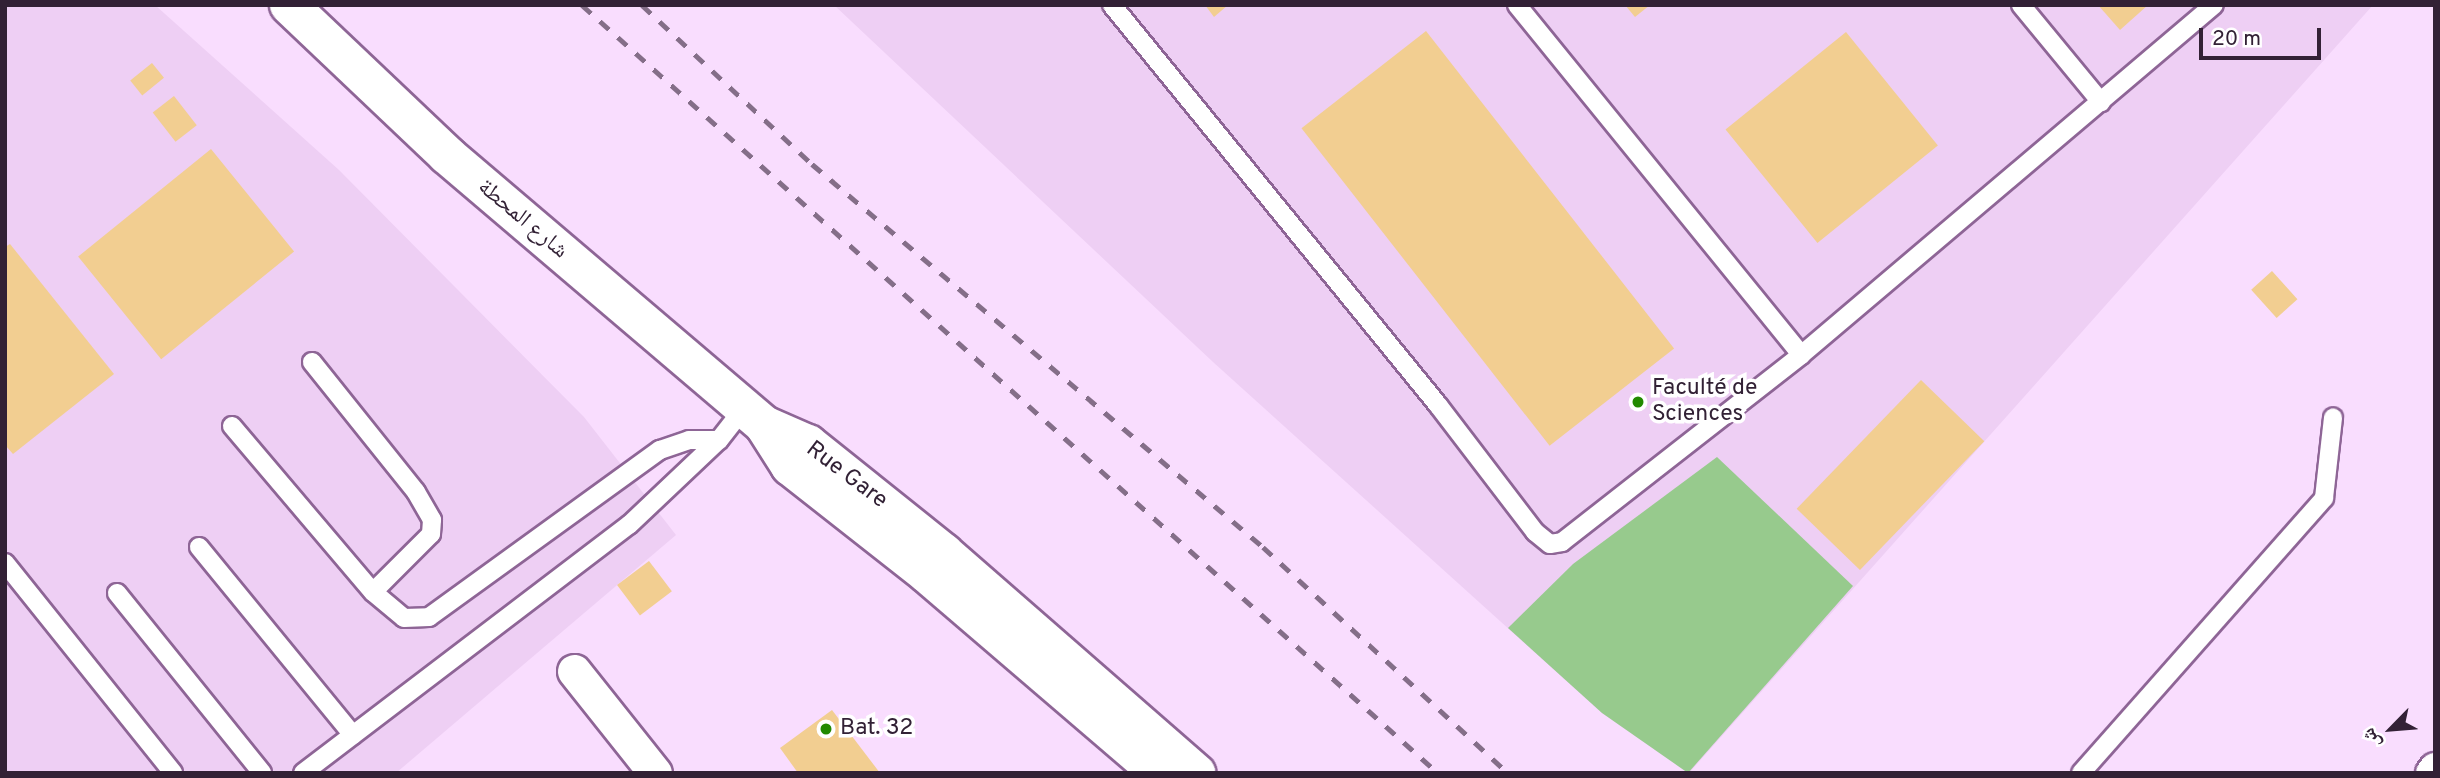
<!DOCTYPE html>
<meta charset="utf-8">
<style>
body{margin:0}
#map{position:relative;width:2440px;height:778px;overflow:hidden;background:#f9ddfe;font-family:Overpass,"Noto Naskh Arabic",sans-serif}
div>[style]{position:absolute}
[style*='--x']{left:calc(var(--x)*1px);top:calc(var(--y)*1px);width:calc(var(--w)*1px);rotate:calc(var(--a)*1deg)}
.built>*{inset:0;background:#eecff4}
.green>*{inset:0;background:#97ca8d}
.building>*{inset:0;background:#f2ce91;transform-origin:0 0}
.roads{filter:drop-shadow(2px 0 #8e6596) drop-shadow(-2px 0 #8e6596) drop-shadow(0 2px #8e6596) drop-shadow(0 -2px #8e6596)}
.lane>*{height:18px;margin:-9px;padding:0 9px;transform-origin:9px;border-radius:9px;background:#fff}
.street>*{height:33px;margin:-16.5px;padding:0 16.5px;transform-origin:16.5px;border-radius:16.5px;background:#fff}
.secondary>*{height:38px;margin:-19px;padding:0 19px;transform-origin:19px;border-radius:19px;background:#fff}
.rail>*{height:5px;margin-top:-2.5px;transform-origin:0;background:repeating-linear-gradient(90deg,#846e88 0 12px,transparent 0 24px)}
.dots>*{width:19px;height:19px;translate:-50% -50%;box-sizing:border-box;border:4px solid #fff;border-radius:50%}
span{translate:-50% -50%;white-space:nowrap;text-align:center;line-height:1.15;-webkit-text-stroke:7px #fff;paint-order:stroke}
.street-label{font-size:23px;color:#322135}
.poi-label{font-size:23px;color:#322135}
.left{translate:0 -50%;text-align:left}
.frame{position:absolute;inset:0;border:7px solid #322135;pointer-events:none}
.north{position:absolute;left:2356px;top:694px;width:70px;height:70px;-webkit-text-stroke:5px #fff;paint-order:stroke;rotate:245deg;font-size:19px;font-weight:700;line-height:28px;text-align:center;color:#322135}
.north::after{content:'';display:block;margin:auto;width:24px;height:32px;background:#322135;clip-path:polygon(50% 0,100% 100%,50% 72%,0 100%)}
.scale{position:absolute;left:2199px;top:28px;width:122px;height:32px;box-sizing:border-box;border:4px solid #322135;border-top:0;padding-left:9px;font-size:21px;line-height:24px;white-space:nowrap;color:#322135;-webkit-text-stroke:5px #fff;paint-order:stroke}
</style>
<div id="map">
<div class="built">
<i style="clip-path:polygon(5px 5px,155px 5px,339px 170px,584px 417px,676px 535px,396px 773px,5px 773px)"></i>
<i style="clip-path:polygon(834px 5px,2373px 5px,1689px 773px,1602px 713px,1213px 362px)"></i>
</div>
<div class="green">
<i style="clip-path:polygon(1717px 457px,1853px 586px,1688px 773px,1602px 713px,1508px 628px,1573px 564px)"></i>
</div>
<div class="building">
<i style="clip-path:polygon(1205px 5px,1228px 5px,1214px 17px)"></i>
<i style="clip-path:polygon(1625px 5px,1650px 5px,1635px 17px)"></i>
<i style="clip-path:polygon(2098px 5px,2148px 5px,2120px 30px)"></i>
<i style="left:1426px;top:31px;width:403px;height:158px;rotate:52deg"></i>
<i style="left:1846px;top:32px;width:146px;height:155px;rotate:51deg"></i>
<i style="left:152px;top:63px;width:19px;height:28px;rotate:51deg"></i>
<i style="left:174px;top:96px;width:37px;height:27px;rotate:52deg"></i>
<i style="left:211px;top:149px;width:132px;height:171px;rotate:51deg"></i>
<i style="clip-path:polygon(10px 244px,114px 374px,13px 454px,5px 445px,5px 247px)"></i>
<i style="left:2272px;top:271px;width:38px;height:28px;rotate:48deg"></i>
<i style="left:1921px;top:380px;width:88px;height:179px;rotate:44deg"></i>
<i style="left:649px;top:561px;width:38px;height:40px;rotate:53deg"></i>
<i style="clip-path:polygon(832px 710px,880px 773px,798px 773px,780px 748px)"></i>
</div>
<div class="roads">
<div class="lane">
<i style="--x:1112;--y:5;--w:516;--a:50.82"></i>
<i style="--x:1438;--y:405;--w:160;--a:52.6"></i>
<i style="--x:1535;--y:532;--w:19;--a:39"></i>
<i style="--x:1550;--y:544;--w:12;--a:-9"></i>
<i style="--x:1562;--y:542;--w:303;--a:-38"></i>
<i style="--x:1801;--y:355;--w:541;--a:-40.28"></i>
<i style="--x:1517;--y:5;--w:451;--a:50.9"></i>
<i style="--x:2021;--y:5;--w:126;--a:50.5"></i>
<i style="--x:312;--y:362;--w:166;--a:51.3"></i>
<i style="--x:416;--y:492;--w:32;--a:60"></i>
<i style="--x:432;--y:520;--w:14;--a:94"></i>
<i style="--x:431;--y:534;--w:82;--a:135"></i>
<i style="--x:232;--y:426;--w:218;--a:49.7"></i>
<i style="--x:373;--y:592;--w:40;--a:40"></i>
<i style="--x:404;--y:618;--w:25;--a:-2"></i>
<i style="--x:429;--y:617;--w:285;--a:-35.9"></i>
<i style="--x:660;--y:450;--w:31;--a:-19"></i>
<i style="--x:689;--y:440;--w:30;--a:0"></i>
<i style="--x:199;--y:547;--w:243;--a:50.7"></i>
<i style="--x:5;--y:563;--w:269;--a:51.3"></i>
<i style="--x:117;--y:593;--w:231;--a:51.1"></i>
<i style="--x:303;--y:773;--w:410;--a:-37.3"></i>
<i style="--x:629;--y:525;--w:124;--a:-43.4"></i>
<i style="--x:719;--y:440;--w:41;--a:-52"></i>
<i style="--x:2081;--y:773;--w:367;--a:-48.5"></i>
<i style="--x:2324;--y:498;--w:81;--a:-83.6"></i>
</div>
<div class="street">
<i style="--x:574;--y:671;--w:130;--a:51.5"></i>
<i style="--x:2432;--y:773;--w:5;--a:-53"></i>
</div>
<div class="secondary">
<i style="--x:289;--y:5;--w:218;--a:43.5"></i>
<i style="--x:447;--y:155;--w:416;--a:40.4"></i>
<i style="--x:764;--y:425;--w:49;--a:57.6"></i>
<i style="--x:790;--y:466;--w:174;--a:38.2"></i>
<i style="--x:927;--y:574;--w:306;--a:40.6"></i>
<i style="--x:764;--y:425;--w:48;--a:23.4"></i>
<i style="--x:808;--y:444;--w:174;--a:38.7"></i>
<i style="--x:944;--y:553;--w:335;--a:41.1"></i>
</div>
</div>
<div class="rail">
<i style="--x:582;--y:5;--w:1150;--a:41.9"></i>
<i style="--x:642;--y:5;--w:233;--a:43.1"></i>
<i style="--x:812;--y:164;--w:592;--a:40.34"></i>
<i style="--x:1263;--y:547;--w:333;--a:42.7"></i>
</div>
<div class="dots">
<i style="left:1638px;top:402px;background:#228900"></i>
<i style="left:826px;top:729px;background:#228900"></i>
</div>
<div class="street-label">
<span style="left:522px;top:220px;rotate:40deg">شارع المحطة</span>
<span style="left:846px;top:476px;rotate:37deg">Rue Gare</span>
</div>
<div class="poi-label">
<span class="left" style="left:1652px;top:402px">Faculté de<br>Sciences</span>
<span class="left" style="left:840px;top:729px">Bat. 32</span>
</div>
<div class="frame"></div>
<div class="north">ش</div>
<div class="scale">20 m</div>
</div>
